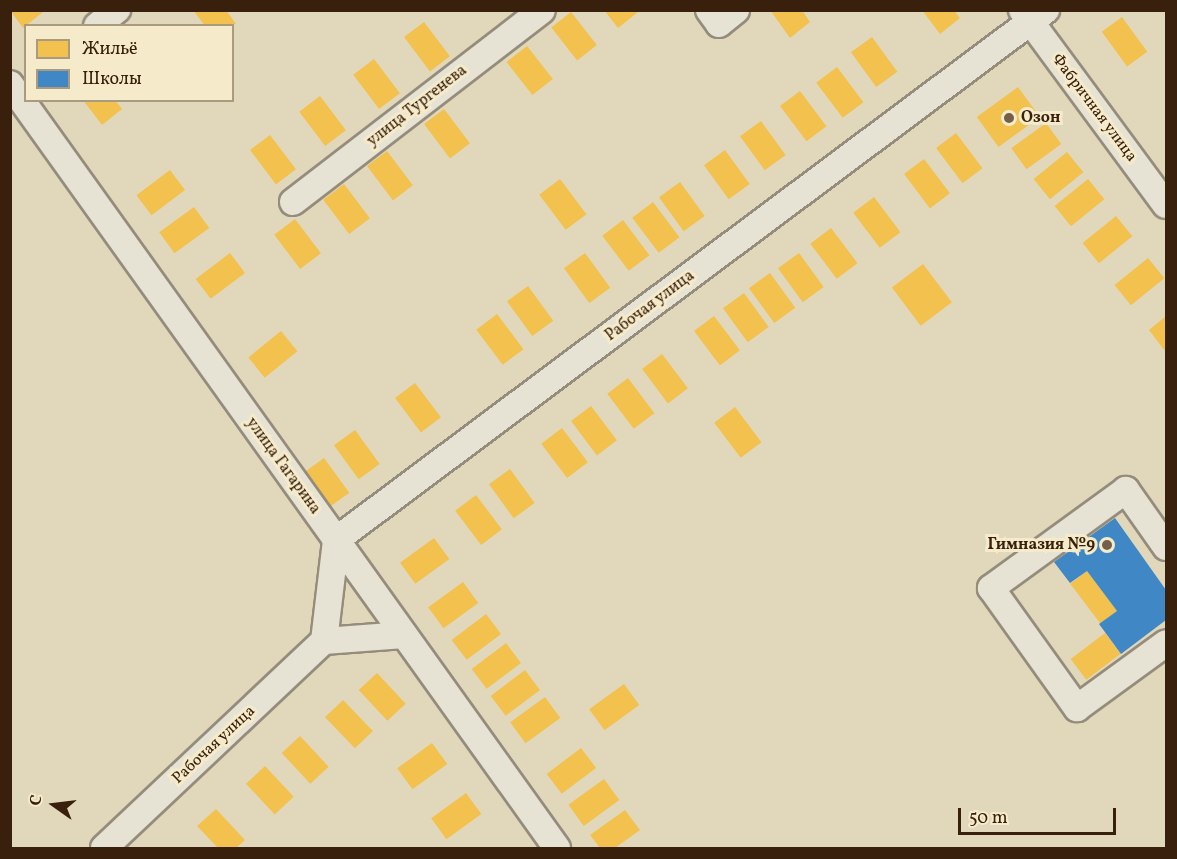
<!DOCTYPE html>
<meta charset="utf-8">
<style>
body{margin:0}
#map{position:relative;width:1177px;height:859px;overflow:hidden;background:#e1d8bc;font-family:Vollkorn,serif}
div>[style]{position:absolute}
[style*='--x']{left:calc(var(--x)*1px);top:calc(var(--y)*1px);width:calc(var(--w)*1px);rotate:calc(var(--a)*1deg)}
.homes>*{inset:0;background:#f2c14e;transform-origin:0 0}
.schools>*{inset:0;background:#3f88c5}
.roads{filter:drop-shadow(2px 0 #958c7b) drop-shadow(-2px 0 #958c7b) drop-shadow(0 2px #958c7b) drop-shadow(0 -2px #958c7b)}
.minor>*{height:26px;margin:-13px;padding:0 13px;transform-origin:13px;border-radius:13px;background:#e6e2d4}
.dots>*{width:16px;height:16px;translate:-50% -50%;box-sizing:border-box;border:3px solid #f5ebca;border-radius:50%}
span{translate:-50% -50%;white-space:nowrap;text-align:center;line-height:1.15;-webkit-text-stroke:6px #f5ebca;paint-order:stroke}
.street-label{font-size:16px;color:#39200c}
.poi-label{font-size:16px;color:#39200c;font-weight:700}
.left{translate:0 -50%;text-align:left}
.right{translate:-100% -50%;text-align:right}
.frame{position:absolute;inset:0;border:12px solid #39200c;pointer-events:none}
.legend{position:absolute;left:24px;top:24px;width:210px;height:78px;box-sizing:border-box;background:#f5ebca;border:2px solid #aa9a7e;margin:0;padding:8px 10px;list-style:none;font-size:18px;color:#39200c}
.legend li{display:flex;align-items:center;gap:12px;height:30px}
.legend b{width:30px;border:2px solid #aa9a7e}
.north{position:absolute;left:24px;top:775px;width:60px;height:60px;-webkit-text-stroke:4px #f5ebca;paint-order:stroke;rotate:284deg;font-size:16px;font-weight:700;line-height:24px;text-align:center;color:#39200c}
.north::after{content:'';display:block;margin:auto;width:21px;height:27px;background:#39200c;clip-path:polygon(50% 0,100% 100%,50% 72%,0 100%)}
.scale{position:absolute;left:958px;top:808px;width:158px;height:27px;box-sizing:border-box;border:3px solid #39200c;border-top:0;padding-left:8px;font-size:18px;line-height:21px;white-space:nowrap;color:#39200c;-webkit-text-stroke:4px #f5ebca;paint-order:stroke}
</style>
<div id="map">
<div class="homes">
<i style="clip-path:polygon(10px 10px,42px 10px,43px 12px,23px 28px)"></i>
<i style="clip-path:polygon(193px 10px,226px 10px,236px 24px,205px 26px)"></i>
<i style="clip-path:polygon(604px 10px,637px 10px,638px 12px,618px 28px)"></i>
<i style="clip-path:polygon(770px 10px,802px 10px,810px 22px,790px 38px)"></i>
<i style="clip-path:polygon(922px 10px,954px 10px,960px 18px,940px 34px)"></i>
<i style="left:571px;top:12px;width:42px;height:25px;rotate:52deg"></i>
<i style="left:1122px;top:17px;width:43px;height:25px;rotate:54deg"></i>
<i style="left:424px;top:22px;width:43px;height:25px;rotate:53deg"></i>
<i style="left:872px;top:37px;width:43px;height:26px;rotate:54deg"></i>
<i style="left:527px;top:46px;width:42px;height:26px;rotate:52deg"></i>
<i style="left:374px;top:59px;width:43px;height:26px;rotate:53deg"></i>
<i style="left:837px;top:67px;width:44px;height:26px;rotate:53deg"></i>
<i style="left:1018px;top:87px;width:37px;height:51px;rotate:54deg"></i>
<i style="left:800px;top:91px;width:44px;height:25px;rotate:53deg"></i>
<i style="left:320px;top:96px;width:43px;height:26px;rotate:53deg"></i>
<i style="clip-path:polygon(83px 100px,115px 100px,122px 109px,102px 125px)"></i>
<i style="left:444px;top:109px;width:43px;height:25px;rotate:53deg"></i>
<i style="left:761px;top:121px;width:42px;height:26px;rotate:54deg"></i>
<i style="left:1046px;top:123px;width:26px;height:43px;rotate:54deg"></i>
<i style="left:956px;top:133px;width:44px;height:25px;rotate:53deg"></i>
<i style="left:270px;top:135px;width:43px;height:25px;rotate:53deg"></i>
<i style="left:725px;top:150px;width:42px;height:26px;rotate:54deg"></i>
<i style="left:387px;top:151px;width:43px;height:25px;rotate:53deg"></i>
<i style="left:1067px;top:152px;width:26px;height:43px;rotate:51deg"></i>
<i style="left:924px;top:159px;width:43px;height:25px;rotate:53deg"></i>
<i style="left:170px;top:170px;width:25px;height:42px;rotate:53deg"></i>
<i style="left:560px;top:179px;width:44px;height:26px;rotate:53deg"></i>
<i style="left:1088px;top:179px;width:26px;height:43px;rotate:51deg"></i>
<i style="left:680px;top:182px;width:42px;height:26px;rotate:54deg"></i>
<i style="left:344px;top:184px;width:43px;height:26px;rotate:53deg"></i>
<i style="left:874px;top:197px;width:44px;height:26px;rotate:53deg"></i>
<i style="left:653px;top:202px;width:44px;height:26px;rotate:53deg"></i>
<i style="left:194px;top:207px;width:26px;height:43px;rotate:54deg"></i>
<i style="left:1116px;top:216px;width:26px;height:43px;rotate:51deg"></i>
<i style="left:295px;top:219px;width:43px;height:26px;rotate:53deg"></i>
<i style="left:623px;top:220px;width:44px;height:26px;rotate:53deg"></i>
<i style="left:831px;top:228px;width:44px;height:26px;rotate:53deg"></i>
<i style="left:230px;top:253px;width:25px;height:43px;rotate:53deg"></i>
<i style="left:585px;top:253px;width:43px;height:26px;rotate:54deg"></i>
<i style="left:799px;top:253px;width:42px;height:26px;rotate:54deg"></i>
<i style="left:1148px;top:258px;width:26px;height:43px;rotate:51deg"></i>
<i style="left:923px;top:264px;width:48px;height:39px;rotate:53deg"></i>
<i style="left:770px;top:273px;width:43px;height:26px;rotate:54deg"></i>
<i style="left:528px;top:286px;width:43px;height:26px;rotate:54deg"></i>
<i style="left:744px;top:293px;width:42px;height:26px;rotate:54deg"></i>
<i style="left:497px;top:314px;width:44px;height:26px;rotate:53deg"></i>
<i style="left:714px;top:316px;width:43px;height:25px;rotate:53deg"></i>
<i style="clip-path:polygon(1166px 316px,1166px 348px,1164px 350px,1149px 330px)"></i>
<i style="left:281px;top:331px;width:26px;height:42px;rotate:51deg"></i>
<i style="left:662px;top:354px;width:43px;height:25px;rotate:53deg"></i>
<i style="left:628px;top:378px;width:44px;height:26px;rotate:53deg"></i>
<i style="left:415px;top:383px;width:43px;height:25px;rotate:53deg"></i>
<i style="left:591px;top:406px;width:43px;height:25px;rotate:53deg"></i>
<i style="left:735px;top:407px;width:44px;height:26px;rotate:53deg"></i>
<i style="left:562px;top:428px;width:43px;height:26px;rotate:53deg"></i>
<i style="left:355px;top:430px;width:42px;height:26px;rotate:54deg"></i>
<i style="left:324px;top:458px;width:43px;height:26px;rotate:54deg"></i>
<i style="left:510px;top:469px;width:42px;height:26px;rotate:54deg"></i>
<i style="left:476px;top:495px;width:43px;height:26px;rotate:53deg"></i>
<i style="left:434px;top:538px;width:26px;height:42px;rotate:54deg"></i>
<i style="left:1087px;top:571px;width:50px;height:21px;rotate:53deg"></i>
<i style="left:463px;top:582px;width:26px;height:43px;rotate:54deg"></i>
<i style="left:486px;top:614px;width:25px;height:43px;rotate:53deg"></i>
<i style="left:1105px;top:633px;width:26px;height:43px;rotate:53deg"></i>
<i style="left:506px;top:643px;width:25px;height:43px;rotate:53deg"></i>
<i style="left:525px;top:670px;width:25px;height:43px;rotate:53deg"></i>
<i style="left:377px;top:673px;width:42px;height:25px;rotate:47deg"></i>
<i style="left:624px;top:684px;width:26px;height:43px;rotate:54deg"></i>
<i style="left:545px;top:697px;width:26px;height:43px;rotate:54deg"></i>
<i style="left:343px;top:700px;width:43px;height:25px;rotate:46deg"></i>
<i style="left:300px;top:736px;width:42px;height:25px;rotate:47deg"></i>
<i style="left:432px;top:743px;width:26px;height:43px;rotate:54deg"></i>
<i style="left:581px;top:748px;width:25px;height:43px;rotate:53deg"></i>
<i style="left:265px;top:766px;width:42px;height:26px;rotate:47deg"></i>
<i style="left:604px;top:779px;width:26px;height:44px;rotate:54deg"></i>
<i style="left:466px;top:793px;width:26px;height:43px;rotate:54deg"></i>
<i style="clip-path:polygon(216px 809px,245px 840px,236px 848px,218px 848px,197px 826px)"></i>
<i style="clip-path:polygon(625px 810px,640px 830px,615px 848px,600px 848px,590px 835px)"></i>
</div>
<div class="schools">
<i style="clip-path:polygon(1115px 518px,1166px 590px,1166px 620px,1121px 654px,1099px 624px,1117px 611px,1087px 571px,1070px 583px,1054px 562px)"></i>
</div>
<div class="roads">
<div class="minor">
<i style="--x:709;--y:10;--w:17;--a:54"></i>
<i style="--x:719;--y:24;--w:22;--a:-39"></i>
<i style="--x:1022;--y:10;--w:242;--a:53.6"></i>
<i style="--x:97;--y:26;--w:26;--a:-39"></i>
<i style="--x:10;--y:84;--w:940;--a:54.4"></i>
<i style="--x:293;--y:202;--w:314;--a:-37.6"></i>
<i style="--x:1166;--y:547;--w:70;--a:-125.1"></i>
<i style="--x:1126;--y:490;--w:167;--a:144"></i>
<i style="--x:991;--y:588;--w:148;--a:54.4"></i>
<i style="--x:1077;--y:708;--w:110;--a:-36.1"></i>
<i style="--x:324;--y:641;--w:80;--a:-4.3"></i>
<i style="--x:104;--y:848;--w:302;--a:-43.3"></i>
<i style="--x:324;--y:641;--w:102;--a:-83.2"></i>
<i style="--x:336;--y:540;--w:886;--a:-36.74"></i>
</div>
</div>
<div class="dots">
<i style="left:1009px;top:118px;background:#74604a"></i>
<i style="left:1107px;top:545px;background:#74604a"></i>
</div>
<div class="street-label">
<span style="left:417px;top:106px;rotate:-38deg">улица Тургенева</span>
<span style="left:1094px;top:108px;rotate:53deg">Фабричная улица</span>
<span style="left:650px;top:306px;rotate:-37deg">Рабочая улица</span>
<span style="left:283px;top:466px;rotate:54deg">улица Гагарина</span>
<span style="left:214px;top:745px;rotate:-43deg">Рабочая улица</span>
</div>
<div class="poi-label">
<span class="left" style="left:1021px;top:118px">Озон</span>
<span class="right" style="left:1095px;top:545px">Гимназия №9</span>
</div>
<div class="frame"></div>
<ul class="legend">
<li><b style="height:16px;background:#f2c14e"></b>Жильё</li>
<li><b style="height:16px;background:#3f88c5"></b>Школы</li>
</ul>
<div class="north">С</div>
<div class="scale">50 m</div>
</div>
